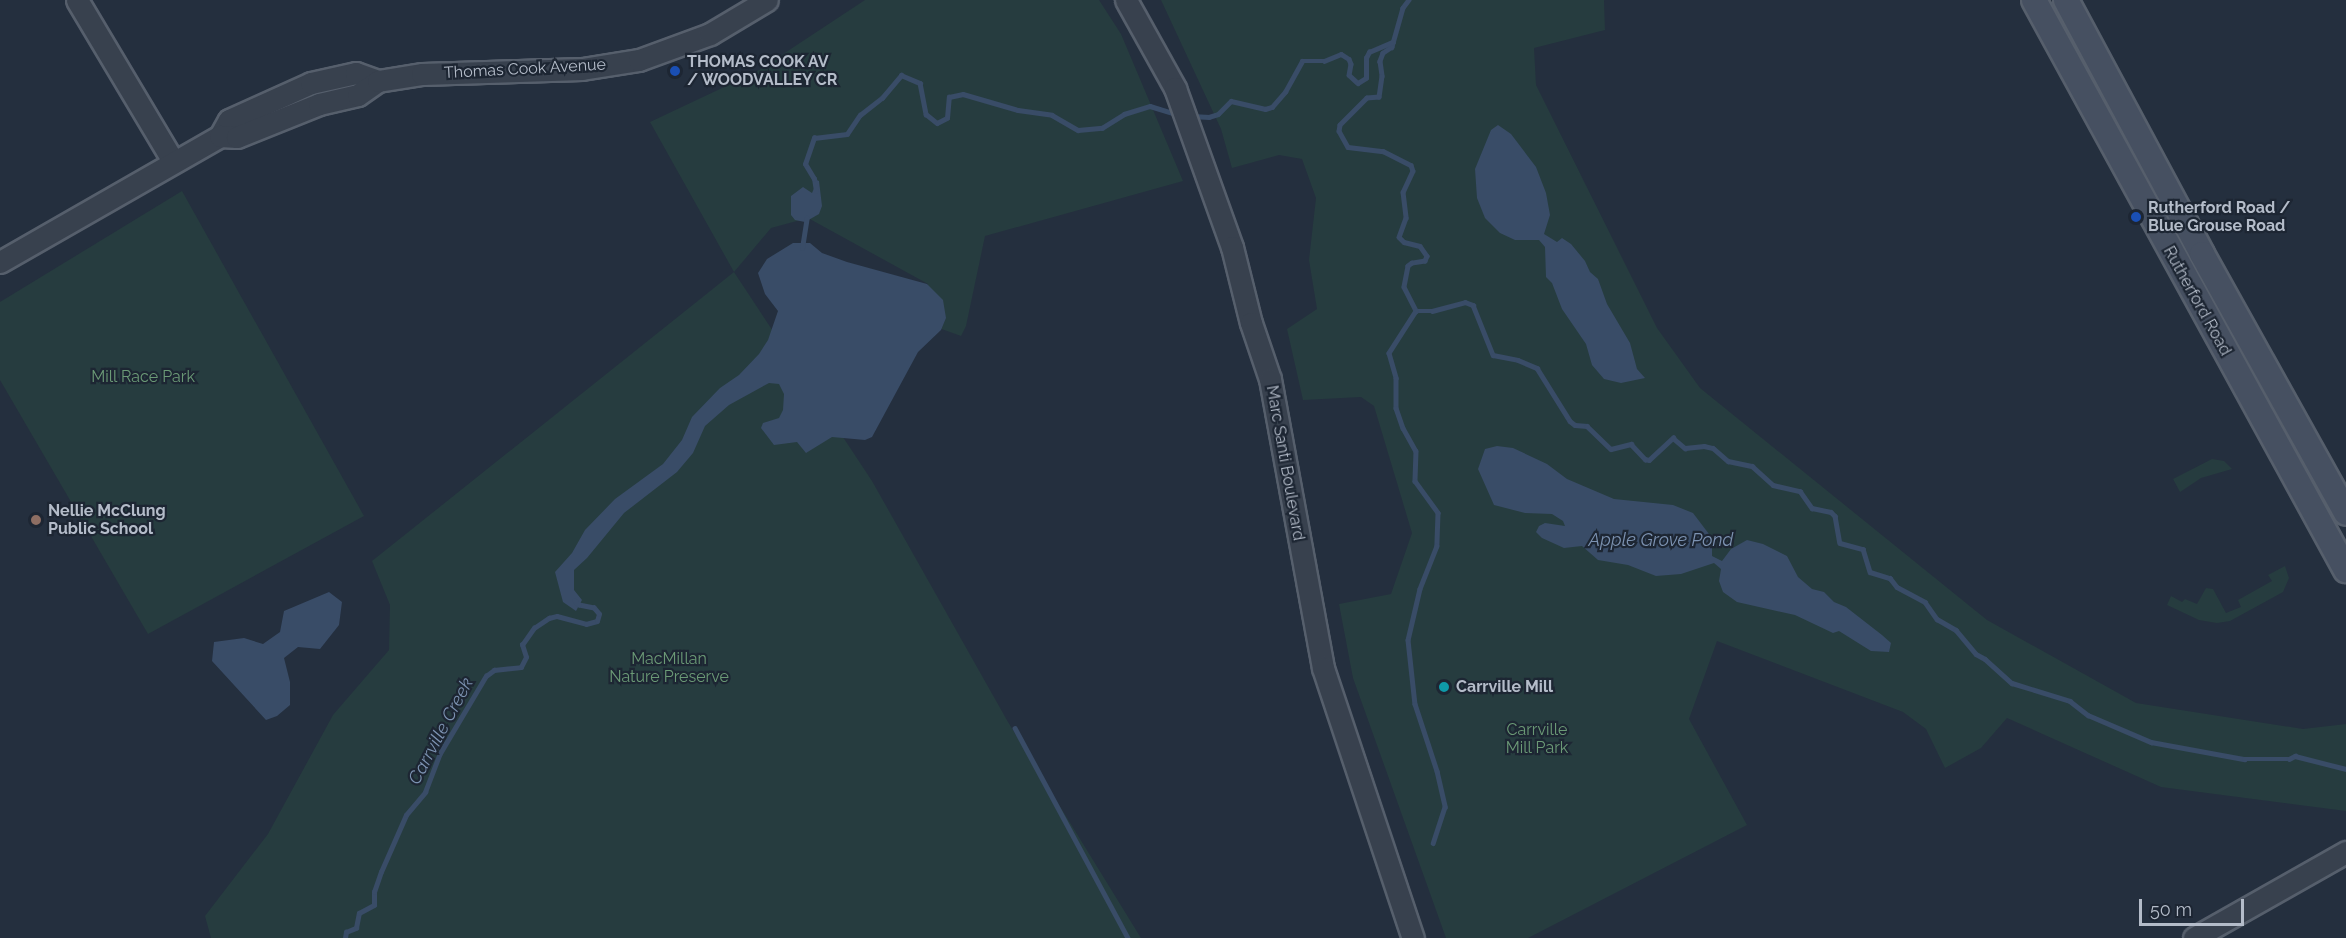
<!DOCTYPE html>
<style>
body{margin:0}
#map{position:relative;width:2346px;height:938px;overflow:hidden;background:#242f3e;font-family:Raleway,sans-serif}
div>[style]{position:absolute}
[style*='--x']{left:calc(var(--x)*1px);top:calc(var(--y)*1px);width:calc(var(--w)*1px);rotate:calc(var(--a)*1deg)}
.green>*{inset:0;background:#263c3f}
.water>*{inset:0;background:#394c67}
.stream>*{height:4.5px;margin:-2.25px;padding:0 2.25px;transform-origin:2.25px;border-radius:2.25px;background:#394c67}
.roads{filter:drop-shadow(2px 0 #565f6c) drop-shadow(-2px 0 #565f6c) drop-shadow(0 2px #565f6c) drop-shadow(0 -2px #565f6c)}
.tertiary>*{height:21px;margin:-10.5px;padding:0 10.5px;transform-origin:10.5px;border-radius:10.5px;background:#38414e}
.secondary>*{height:24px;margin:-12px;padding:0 12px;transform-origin:12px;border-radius:12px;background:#465061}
.dots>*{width:16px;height:16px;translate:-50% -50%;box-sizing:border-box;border:3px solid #1d2633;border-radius:50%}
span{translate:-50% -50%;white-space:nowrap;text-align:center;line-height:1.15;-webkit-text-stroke:4.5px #1d2633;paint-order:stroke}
.poi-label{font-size:16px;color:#b4bcc9;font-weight:700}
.left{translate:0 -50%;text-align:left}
.street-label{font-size:16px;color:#b4bcc9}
.park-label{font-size:16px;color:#6b9a76}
.water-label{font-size:18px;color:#7c92b1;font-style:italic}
.scale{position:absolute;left:2139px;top:899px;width:105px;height:27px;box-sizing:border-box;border:3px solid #b4bcc9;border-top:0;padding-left:8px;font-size:18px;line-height:21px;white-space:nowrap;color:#b4bcc9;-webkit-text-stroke:4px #1d2633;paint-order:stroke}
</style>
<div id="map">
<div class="green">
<i style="clip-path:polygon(865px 0,1099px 0,1121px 34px,1183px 181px,985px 236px,966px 326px,961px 336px,925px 323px,928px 284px,808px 218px,771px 228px,734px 272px,872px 481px,1008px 722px,1141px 938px,211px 938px,205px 916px,268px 834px,333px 715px,389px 650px,390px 605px,372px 561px,734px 272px,650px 122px,756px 72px)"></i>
<i style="clip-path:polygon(1161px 0,1604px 0,1605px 30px,1534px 48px,1536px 85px,1657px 328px,1700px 388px,1987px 620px,2136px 703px,2303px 729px,2346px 724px,2346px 811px,2161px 787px,2007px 718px,1981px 748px,1945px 768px,1926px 729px,1903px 712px,1717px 641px,1689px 719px,1747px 825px,1528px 938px,1446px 938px,1353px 678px,1339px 604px,1391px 594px,1412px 533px,1374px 406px,1361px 397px,1303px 400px,1287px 329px,1317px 309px,1309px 260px,1316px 198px,1302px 159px,1279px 155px,1232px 168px,1221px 129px)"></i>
<i style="clip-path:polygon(182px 191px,364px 516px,148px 634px,0 380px,0 302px)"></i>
<i style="clip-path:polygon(2212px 459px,2224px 461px,2232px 469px,2201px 478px,2180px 492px,2173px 479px)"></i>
<i style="clip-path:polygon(2285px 566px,2289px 578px,2283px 592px,2230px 621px,2217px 623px,2199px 620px,2167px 605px,2171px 596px,2182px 602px,2185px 599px,2197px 604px,2206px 588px,2213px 589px,2226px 613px,2241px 607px,2238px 600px,2272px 581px,2268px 575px)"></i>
</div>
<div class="water">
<i style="clip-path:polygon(1498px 125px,1511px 134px,1536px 167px,1546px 193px,1550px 215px,1544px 234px,1557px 242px,1562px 238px,1571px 244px,1585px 261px,1590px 272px,1598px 279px,1607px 304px,1630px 343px,1637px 369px,1645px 378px,1621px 383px,1604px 379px,1592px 365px,1586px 344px,1562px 309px,1552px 283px,1546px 277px,1545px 247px,1539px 240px,1515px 240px,1500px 233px,1485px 218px,1477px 198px,1475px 169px,1491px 130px)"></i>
<i style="clip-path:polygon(814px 179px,819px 181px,822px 206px,819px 214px,805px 222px,795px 220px,791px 215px,791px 196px,803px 187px,812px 193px,815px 186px)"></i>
<i style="clip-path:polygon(793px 243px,810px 243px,822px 253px,847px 262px,927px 284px,943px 300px,946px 318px,941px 330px,918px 352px,872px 437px,865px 440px,832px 437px,806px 453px,797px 442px,774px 445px,761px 428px,763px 423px,779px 418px,783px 410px,784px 394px,779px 384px,769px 383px,729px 405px,705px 426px,693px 453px,677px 472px,624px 513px,587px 558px,574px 570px,574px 590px,582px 600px,576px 611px,563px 602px,555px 572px,572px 553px,585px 530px,615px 499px,663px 464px,682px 440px,692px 417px,720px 388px,739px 375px,759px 354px,768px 340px,778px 311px,765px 294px,758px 273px,767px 259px)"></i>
<i style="clip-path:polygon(1497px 446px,1513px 448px,1547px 464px,1567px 479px,1614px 499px,1673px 505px,1693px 513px,1712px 538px,1712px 556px,1722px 561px,1731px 549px,1747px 540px,1763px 544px,1787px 556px,1798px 577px,1812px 589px,1824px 592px,1834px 602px,1846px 607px,1882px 635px,1891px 643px,1889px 652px,1871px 651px,1839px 631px,1833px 633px,1795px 615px,1737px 602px,1723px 592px,1719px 581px,1721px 569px,1714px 563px,1681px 574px,1656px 576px,1628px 565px,1598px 560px,1582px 546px,1564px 548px,1542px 538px,1536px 532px,1539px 526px,1545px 523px,1565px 526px,1563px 521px,1552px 514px,1525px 513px,1494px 505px,1478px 469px,1485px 449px)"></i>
<i style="clip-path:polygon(329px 592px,342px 602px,339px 625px,320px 649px,298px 647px,284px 658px,290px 682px,290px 705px,277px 716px,266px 720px,212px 661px,214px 642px,244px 638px,263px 644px,280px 632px,284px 611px)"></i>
</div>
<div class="stream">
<i style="--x:1409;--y:0;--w:10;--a:127"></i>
<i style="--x:1403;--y:8;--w:41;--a:105.8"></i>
<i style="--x:1392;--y:47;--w:11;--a:146"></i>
<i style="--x:1383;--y:53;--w:9;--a:111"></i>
<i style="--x:1380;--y:61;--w:15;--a:82"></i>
<i style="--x:1382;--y:76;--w:21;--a:98"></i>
<i style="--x:1379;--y:97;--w:12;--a:175"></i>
<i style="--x:1367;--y:98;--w:38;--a:135"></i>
<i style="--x:1340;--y:125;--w:6;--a:99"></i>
<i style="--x:1339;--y:131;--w:18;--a:61"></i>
<i style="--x:1348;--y:147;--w:35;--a:7"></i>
<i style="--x:1383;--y:151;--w:31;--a:27"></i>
<i style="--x:1411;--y:165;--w:6;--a:72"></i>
<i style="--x:1413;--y:171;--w:23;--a:115"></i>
<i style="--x:1403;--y:192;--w:26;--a:83"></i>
<i style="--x:1406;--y:218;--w:20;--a:110"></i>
<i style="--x:1399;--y:237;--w:7;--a:45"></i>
<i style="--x:1404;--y:242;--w:16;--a:14"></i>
<i style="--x:1420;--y:246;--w:12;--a:55"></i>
<i style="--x:1427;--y:256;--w:5;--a:112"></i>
<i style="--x:1425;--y:261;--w:13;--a:171"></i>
<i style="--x:1412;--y:263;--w:5;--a:143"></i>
<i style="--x:1408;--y:266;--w:21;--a:101"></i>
<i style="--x:1404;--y:287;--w:27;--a:63"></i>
<i style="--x:1192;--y:116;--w:17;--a:3"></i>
<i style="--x:1209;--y:117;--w:9;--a:-18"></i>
<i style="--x:1218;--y:114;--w:18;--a:-45"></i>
<i style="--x:1231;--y:101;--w:35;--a:13"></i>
<i style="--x:1265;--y:109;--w:7;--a:-16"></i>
<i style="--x:1272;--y:107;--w:20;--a:-49"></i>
<i style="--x:1285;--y:92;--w:35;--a:-61"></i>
<i style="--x:1302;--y:61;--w:22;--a:0"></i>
<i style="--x:1324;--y:61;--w:18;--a:-22"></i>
<i style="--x:1341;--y:54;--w:9;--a:32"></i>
<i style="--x:1349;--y:59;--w:5;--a:68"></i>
<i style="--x:1351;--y:64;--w:11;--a:100"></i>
<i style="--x:1349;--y:75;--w:12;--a:42"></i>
<i style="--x:1358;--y:83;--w:9;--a:-32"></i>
<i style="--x:1366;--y:78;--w:20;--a:-90"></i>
<i style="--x:1366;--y:58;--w:7;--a:-63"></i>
<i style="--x:1369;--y:52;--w:26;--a:-23"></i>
<i style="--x:816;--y:191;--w:12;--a:-99"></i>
<i style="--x:814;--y:179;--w:17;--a:-121"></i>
<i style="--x:805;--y:164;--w:28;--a:-71"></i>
<i style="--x:814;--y:138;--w:33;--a:-7"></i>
<i style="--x:847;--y:134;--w:23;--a:-56"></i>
<i style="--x:860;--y:115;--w:28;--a:-38"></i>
<i style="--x:882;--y:98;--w:30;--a:-50"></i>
<i style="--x:901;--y:75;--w:21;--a:23"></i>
<i style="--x:920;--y:83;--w:32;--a:79"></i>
<i style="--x:926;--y:114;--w:14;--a:39"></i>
<i style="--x:937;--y:123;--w:11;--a:-27"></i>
<i style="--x:947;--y:118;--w:21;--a:-85"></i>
<i style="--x:949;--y:97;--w:14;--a:-12"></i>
<i style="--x:963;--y:94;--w:57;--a:16.2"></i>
<i style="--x:1018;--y:110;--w:34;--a:8"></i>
<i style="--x:1052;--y:115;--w:30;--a:30"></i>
<i style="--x:1078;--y:130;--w:24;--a:-5"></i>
<i style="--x:1102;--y:128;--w:26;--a:-32"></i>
<i style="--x:1124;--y:114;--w:27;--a:-17"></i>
<i style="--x:1150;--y:106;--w:28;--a:17"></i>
<i style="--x:802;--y:248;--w:30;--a:-81"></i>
<i style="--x:1416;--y:311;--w:16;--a:0"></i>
<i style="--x:1432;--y:311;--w:34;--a:-15"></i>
<i style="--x:1465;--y:302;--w:9;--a:21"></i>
<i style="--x:1473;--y:305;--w:54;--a:68.2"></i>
<i style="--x:1493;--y:355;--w:25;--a:11"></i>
<i style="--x:1518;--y:360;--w:21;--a:23"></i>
<i style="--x:1537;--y:368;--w:62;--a:58.1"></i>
<i style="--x:1570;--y:421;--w:6;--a:39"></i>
<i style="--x:1575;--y:425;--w:12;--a:5"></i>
<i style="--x:1587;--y:426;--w:33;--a:44"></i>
<i style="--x:1611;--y:449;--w:21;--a:-14"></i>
<i style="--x:1631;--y:444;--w:21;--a:47"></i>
<i style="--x:1645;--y:459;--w:4;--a:14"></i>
<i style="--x:1649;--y:460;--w:33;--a:-43"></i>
<i style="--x:1673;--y:438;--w:16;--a:40"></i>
<i style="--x:1685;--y:448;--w:19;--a:-6"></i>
<i style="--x:1704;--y:446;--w:9;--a:13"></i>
<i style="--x:1713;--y:448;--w:20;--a:41"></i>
<i style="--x:1728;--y:461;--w:25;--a:12"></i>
<i style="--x:1752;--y:466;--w:28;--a:42"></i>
<i style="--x:1773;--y:485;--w:28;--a:13"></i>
<i style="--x:1800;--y:491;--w:21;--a:55"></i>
<i style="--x:1812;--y:508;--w:19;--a:12"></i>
<i style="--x:1831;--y:512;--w:6;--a:45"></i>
<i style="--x:1835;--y:516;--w:27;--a:80"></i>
<i style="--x:1840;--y:543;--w:24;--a:15"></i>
<i style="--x:1863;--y:549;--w:24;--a:73"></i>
<i style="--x:1870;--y:572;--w:21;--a:17"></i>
<i style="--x:1890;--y:578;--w:11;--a:52"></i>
<i style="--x:1897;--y:587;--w:32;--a:28"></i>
<i style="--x:1925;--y:602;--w:21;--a:55"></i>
<i style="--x:1937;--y:619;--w:22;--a:30"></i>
<i style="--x:1956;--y:630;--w:31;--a:50"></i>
<i style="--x:1976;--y:654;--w:10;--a:29"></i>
<i style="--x:1985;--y:659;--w:36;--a:42"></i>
<i style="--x:2012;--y:683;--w:61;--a:17.2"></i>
<i style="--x:2070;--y:701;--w:23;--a:38"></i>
<i style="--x:2088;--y:715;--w:69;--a:23.2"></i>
<i style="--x:2151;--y:742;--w:95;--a:10.4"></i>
<i style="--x:2244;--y:759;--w:45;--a:0"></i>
<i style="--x:2289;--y:759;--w:7;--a:-27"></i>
<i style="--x:2295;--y:756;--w:53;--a:14.3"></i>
<i style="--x:1416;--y:311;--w:50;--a:122.7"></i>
<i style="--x:1389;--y:353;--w:26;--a:74"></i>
<i style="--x:1396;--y:378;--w:30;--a:90"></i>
<i style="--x:1396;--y:408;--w:21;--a:71"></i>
<i style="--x:1403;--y:428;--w:26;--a:61"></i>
<i style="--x:1416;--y:451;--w:30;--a:92"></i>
<i style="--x:1415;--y:481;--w:39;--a:54"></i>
<i style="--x:1438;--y:513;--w:33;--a:92"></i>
<i style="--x:1437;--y:546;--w:46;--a:111.6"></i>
<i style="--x:1420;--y:589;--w:52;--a:103.2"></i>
<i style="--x:1408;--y:640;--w:64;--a:83.8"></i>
<i style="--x:1415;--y:704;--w:71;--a:71.8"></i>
<i style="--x:1437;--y:771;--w:37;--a:77"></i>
<i style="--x:1445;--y:807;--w:38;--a:108"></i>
<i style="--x:1015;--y:728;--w:238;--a:61.7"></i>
<i style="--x:345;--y:938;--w:6;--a:-81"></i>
<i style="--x:346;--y:932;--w:11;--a:-22"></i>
<i style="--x:356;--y:928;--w:15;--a:-79"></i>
<i style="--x:359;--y:913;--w:17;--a:-28"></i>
<i style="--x:374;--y:905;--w:13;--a:-90"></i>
<i style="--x:374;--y:892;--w:21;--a:-71"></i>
<i style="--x:381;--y:872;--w:62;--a:-66.3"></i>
<i style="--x:406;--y:815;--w:30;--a:-50"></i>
<i style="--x:425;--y:792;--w:40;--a:-69"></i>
<i style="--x:439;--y:755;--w:92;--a:-59.3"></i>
<i style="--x:486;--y:676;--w:10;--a:-37"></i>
<i style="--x:494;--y:670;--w:27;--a:-6"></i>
<i style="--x:521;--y:667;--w:11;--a:-63"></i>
<i style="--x:526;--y:657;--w:13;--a:-108"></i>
<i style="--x:522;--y:645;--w:21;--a:-55"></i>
<i style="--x:534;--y:628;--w:18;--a:-34"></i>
<i style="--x:549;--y:618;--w:8;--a:-14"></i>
<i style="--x:557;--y:616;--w:30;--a:15"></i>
<i style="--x:586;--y:624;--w:11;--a:-15"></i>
<i style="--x:597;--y:621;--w:7;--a:-74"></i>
<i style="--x:599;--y:614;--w:8;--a:-130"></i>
<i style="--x:594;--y:608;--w:15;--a:-169"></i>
<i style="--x:579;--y:605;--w:6;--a:-135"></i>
</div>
<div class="roads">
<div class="tertiary">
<i style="--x:77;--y:0;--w:187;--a:59.2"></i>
<i style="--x:1126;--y:0;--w:101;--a:60.9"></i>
<i style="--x:1175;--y:88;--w:169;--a:70.3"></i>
<i style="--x:1232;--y:247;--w:78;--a:76"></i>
<i style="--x:1251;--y:323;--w:59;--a:71.3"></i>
<i style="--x:1270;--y:379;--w:294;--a:79.6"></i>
<i style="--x:1323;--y:668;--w:285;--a:71.6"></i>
<i style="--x:220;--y:136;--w:18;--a:-61"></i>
<i style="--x:229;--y:120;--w:90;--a:-24.3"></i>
<i style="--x:311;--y:83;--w:46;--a:-12.5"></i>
<i style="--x:356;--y:73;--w:23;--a:20"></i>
<i style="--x:0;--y:262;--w:254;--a:-29.8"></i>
<i style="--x:220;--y:136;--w:17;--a:3"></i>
<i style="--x:237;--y:137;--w:88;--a:-21.9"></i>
<i style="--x:319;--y:104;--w:40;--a:-13"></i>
<i style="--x:358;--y:95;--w:24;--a:-35"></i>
<i style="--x:378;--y:81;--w:45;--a:-9"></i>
<i style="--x:422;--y:74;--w:160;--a:-1.8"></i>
<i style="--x:582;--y:69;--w:58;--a:-9"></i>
<i style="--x:639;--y:60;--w:76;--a:-20.1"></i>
<i style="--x:710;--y:34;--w:66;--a:-30.8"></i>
<i style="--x:2194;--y:938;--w:175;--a:-29.5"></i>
</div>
<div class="secondary">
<i style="--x:2034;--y:0;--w:650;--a:61.31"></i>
<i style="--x:2066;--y:0;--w:288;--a:61.8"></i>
<i style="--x:2202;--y:254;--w:296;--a:60.9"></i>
</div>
</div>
<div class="dots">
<i style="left:675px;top:71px;background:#1a4fb4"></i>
<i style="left:2136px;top:217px;background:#1a4fb4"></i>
<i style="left:36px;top:520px;background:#8d6e63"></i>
<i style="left:1444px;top:687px;background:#0f9aa8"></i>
</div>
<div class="poi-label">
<span class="left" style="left:687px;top:71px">THOMAS COOK AV<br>/ WOODVALLEY CR</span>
<span class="left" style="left:2148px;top:217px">Rutherford Road /<br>Blue Grouse Road</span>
<span class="left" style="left:48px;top:520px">Nellie McClung<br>Public School</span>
<span class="left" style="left:1456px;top:687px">Carrville Mill</span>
</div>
<div class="street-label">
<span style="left:525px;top:69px;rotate:-3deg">Thomas Cook Avenue</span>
<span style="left:2197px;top:301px;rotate:61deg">Rutherford Road</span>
<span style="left:1285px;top:463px;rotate:80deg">Marc Santi Boulevard</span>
</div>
<div class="park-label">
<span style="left:143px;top:377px">Mill Race Park</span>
<span style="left:669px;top:668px">MacMillan<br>Nature Preserve</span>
<span style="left:1537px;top:739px">Carrville<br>Mill Park</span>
</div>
<div class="water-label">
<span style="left:1661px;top:540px">Apple Grove Pond</span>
<span style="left:441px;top:731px;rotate:-62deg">Carrville Creek</span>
</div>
<div class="scale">50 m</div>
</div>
